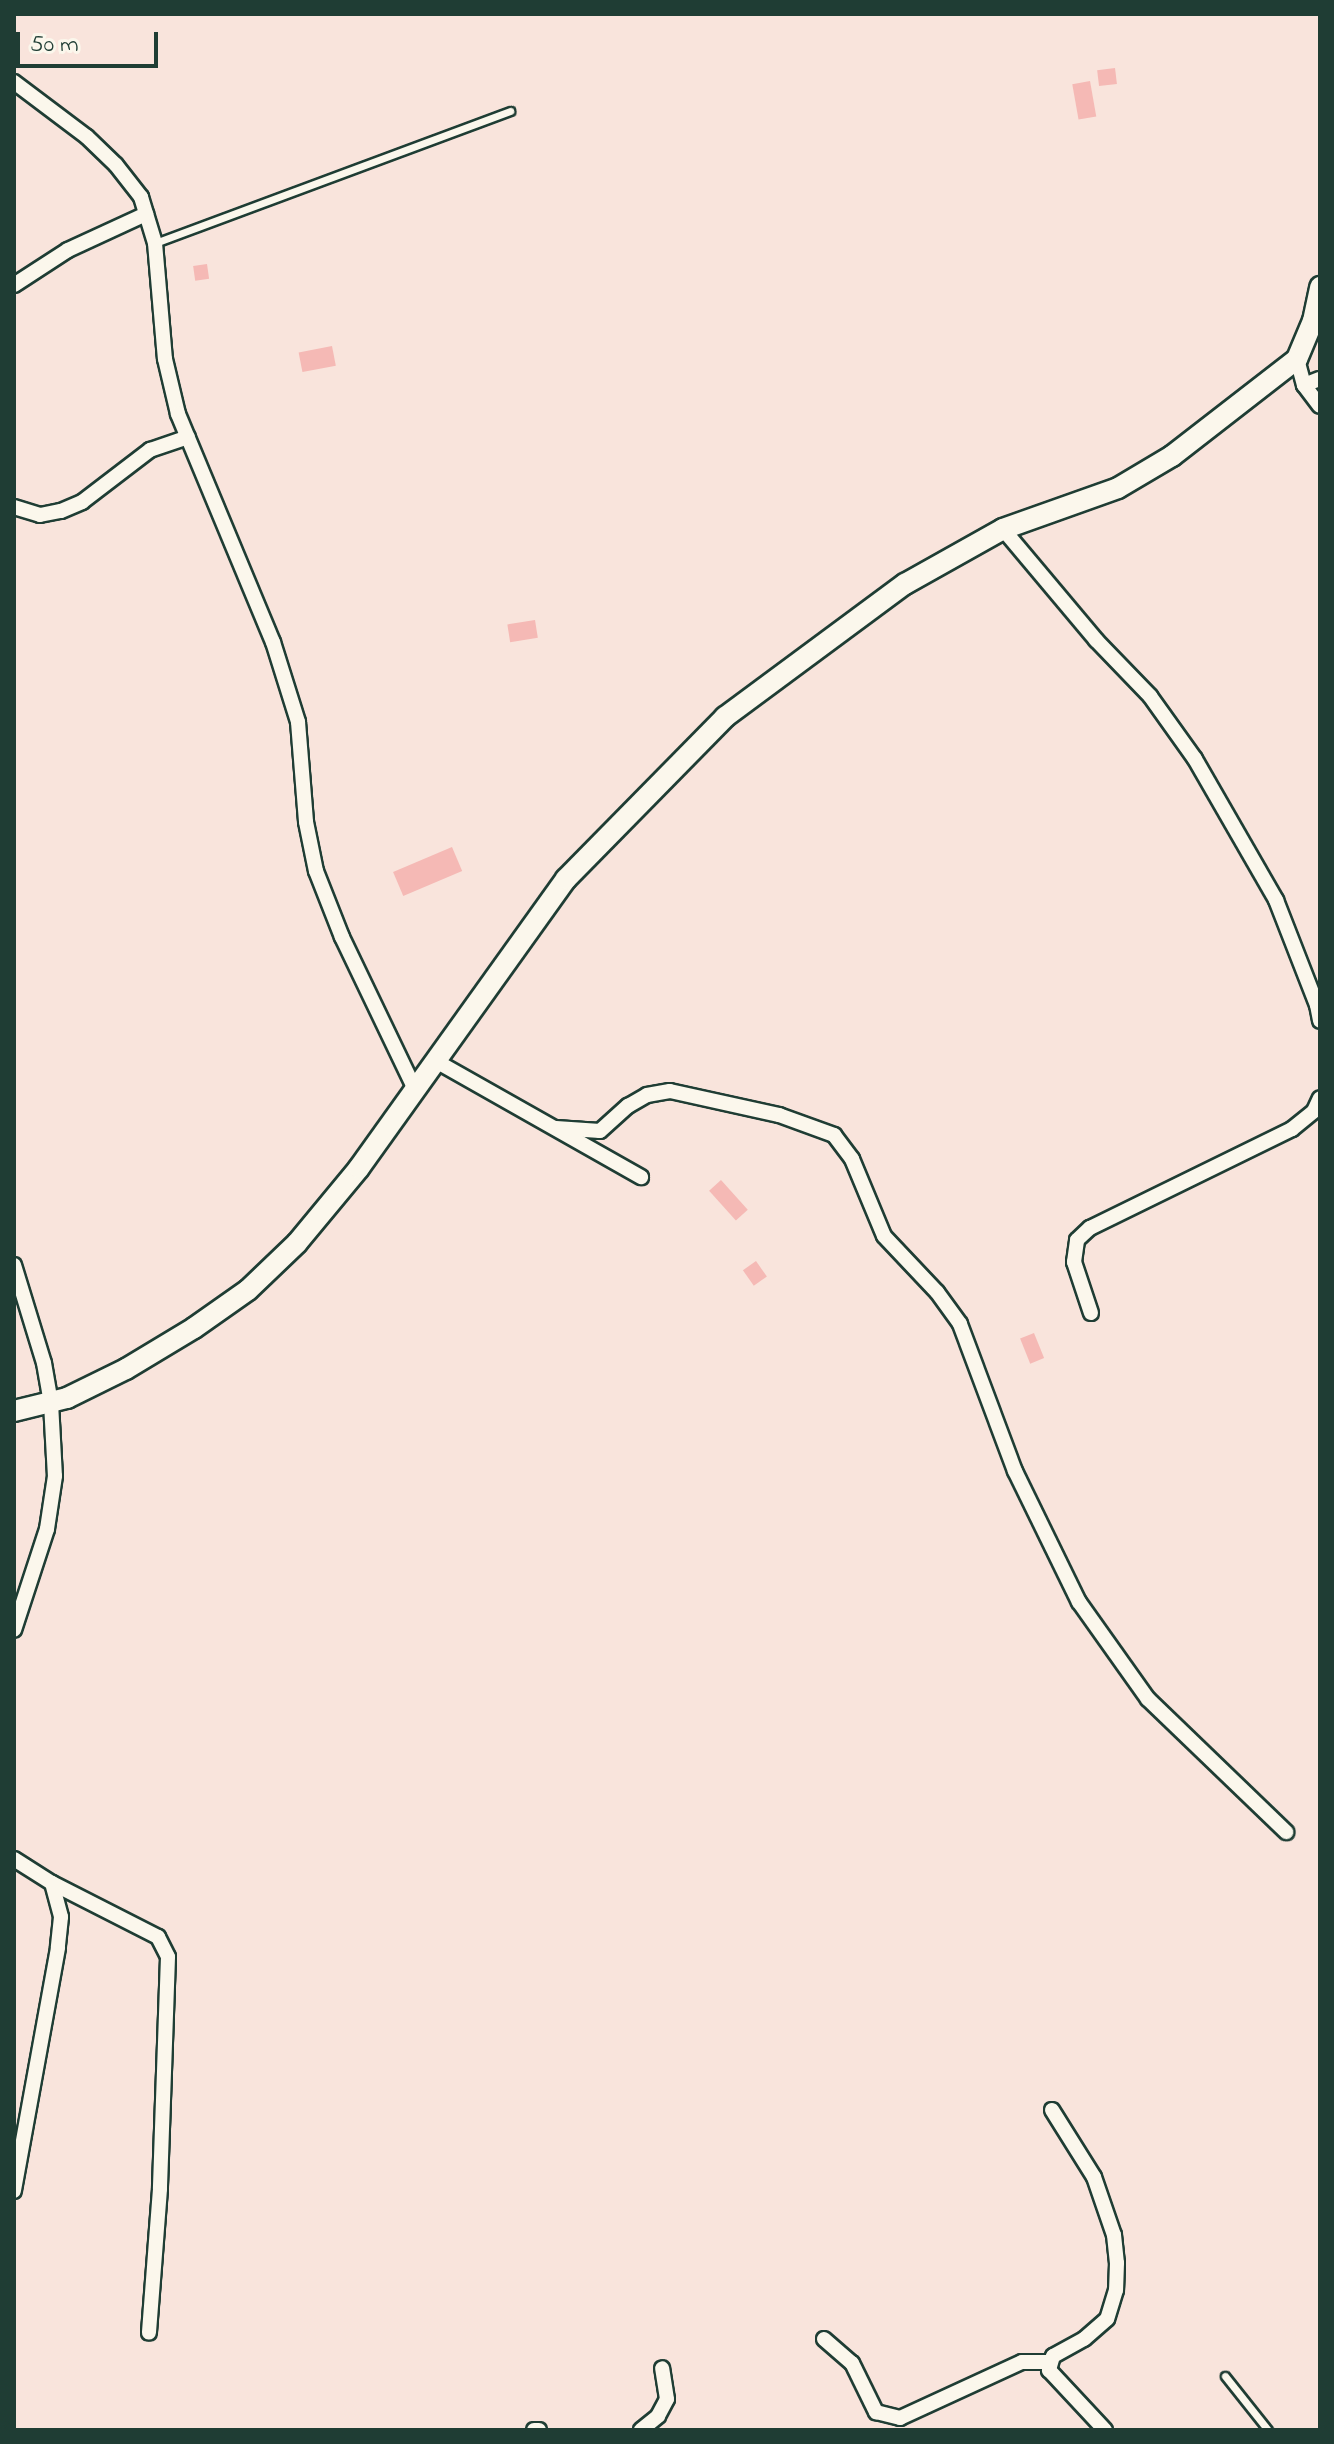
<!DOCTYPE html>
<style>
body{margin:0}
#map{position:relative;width:1334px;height:2444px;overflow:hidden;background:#f9e4dc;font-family:"Indie Flower",sans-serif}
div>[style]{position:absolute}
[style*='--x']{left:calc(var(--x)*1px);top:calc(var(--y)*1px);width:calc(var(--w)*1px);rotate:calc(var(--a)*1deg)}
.building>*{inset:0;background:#f5b9b5;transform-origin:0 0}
.roads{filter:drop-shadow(2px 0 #1f3d34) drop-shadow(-2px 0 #1f3d34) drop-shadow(0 2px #1f3d34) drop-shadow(0 -2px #1f3d34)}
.lane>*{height:7px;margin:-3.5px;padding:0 3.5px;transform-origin:3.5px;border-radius:3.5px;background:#fbf7ec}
.street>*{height:14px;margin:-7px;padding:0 7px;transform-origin:7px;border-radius:7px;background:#fbf7ec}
.secondary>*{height:20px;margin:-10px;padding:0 10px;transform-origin:10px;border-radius:10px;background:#fbf7ec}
span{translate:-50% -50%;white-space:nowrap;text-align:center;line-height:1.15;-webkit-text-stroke:6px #fbf7ec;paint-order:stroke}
.frame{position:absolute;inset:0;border:16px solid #1f3d34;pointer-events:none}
.scale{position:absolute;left:16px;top:32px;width:142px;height:36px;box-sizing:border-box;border:4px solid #1f3d34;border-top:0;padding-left:10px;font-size:24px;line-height:28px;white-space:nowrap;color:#1f3d34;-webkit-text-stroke:6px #fbf7ec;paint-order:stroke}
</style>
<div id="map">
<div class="building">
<i style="left:1115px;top:68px;width:16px;height:18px;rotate:83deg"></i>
<i style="left:1090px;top:81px;width:36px;height:18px;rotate:80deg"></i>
<i style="left:207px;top:264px;width:15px;height:14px;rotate:82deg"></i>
<i style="left:332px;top:346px;width:20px;height:34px;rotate:79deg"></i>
<i style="left:535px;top:620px;width:18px;height:28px;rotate:81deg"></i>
<i style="left:452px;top:847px;width:26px;height:64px;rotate:67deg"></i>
<i style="left:721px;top:1180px;width:40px;height:16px;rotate:48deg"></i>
<i style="left:756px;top:1261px;width:19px;height:16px;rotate:55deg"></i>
<i style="left:1034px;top:1333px;width:27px;height:15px;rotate:68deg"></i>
</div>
<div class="roads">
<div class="lane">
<i style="--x:155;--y:243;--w:379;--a:-20.4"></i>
<i style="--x:1225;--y:2376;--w:69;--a:51.5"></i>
</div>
<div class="street">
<i style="--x:14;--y:82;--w:91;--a:37"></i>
<i style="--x:87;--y:137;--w:40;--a:44"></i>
<i style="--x:116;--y:165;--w:41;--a:52"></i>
<i style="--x:141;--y:197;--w:48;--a:73.1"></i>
<i style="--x:155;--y:243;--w:116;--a:85.1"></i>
<i style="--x:165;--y:359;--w:57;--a:76.7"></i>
<i style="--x:178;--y:414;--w:247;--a:67.4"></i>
<i style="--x:273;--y:642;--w:84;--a:72.6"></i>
<i style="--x:298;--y:722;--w:100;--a:85.4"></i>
<i style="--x:306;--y:822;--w:50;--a:78.5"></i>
<i style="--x:316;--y:871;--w:71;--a:68.5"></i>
<i style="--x:342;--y:937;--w:166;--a:64.4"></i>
<i style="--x:14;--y:285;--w:64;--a:-32.9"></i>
<i style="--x:68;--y:250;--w:86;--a:-24.8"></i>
<i style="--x:1297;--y:359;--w:27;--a:75"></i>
<i style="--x:1304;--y:385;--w:26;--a:53"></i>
<i style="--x:1304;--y:385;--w:17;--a:-21"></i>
<i style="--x:14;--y:507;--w:27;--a:17"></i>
<i style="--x:40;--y:515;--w:21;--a:-11"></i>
<i style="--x:61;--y:511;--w:23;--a:-23"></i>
<i style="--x:82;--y:502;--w:86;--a:-37.4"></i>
<i style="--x:150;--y:450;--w:40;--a:-18.9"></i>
<i style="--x:1003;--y:529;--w:145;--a:50"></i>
<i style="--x:1096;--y:640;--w:78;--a:46"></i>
<i style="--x:1150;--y:696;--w:77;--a:54.5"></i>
<i style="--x:1195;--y:759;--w:163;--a:60.1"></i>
<i style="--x:1276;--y:900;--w:113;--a:68.7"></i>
<i style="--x:1317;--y:1005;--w:16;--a:79"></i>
<i style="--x:434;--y:1060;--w:238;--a:29.5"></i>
<i style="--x:556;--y:1128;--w:44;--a:3.9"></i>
<i style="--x:600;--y:1131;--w:38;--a:-42"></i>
<i style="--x:628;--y:1106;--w:22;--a:-30"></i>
<i style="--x:647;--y:1095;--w:23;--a:-10"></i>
<i style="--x:670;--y:1091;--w:112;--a:12.4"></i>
<i style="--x:779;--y:1115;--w:59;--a:20"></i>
<i style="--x:834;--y:1135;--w:30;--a:53"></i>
<i style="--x:852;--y:1159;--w:83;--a:67.4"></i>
<i style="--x:884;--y:1236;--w:77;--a:46.6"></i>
<i style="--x:937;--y:1292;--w:39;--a:54"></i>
<i style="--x:960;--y:1324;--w:157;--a:69.5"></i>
<i style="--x:1015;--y:1471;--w:146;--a:64"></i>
<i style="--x:1079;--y:1602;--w:119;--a:54.6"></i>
<i style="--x:1148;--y:1699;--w:192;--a:43.9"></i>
<i style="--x:14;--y:1265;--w:102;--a:73"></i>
<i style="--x:44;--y:1363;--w:41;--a:80.1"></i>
<i style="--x:51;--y:1403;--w:73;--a:86.9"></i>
<i style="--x:55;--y:1476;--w:54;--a:98.6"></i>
<i style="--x:47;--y:1529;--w:106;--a:108.1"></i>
<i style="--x:1091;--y:1313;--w:54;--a:-108.4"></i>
<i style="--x:1074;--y:1262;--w:22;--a:-82"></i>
<i style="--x:1077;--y:1240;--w:18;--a:-43"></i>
<i style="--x:1090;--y:1228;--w:225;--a:-26.1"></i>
<i style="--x:1292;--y:1129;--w:28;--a:-39"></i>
<i style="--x:1314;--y:1111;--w:14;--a:-65"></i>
<i style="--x:14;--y:1859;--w:45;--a:32.3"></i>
<i style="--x:52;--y:1883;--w:35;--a:75"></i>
<i style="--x:61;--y:1917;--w:31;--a:96"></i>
<i style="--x:58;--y:1948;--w:247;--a:100.3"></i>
<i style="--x:52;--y:1883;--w:119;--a:27"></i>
<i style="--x:158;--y:1937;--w:22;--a:63"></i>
<i style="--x:168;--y:1957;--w:232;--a:92"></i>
<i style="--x:160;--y:2189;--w:144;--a:94.4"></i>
<i style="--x:1052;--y:2110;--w:79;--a:57.9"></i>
<i style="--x:1094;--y:2177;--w:61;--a:71"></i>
<i style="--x:1114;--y:2235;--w:28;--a:84"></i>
<i style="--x:1117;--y:2263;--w:27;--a:92"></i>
<i style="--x:1116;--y:2290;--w:30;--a:107"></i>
<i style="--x:1107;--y:2319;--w:30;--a:139"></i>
<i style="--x:1084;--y:2339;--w:35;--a:151"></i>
<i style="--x:1053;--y:2356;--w:15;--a:106"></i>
<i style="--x:1049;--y:2370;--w:82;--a:47"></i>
<i style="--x:824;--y:2339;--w:37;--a:41"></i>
<i style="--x:852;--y:2363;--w:55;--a:63.9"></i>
<i style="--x:876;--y:2412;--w:25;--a:14"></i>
<i style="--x:900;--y:2418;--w:134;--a:-24.7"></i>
<i style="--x:1022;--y:2362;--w:27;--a:0"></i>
<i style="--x:534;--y:2430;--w:5;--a:0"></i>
<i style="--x:641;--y:2430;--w:22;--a:-39"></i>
<i style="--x:658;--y:2416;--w:19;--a:-62"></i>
<i style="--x:667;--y:2399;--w:31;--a:-99"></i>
</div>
<div class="secondary">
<i style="--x:14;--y:1411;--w:55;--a:-13.8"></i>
<i style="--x:67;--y:1398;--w:66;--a:-26.2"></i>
<i style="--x:126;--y:1369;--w:79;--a:-31.1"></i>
<i style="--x:194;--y:1328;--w:66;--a:-35.1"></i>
<i style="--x:248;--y:1290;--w:68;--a:-43.8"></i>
<i style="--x:297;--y:1243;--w:97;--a:-50.4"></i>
<i style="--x:359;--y:1168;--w:355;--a:-54.4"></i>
<i style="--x:566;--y:879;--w:227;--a:-45.5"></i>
<i style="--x:725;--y:717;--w:224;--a:-36.5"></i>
<i style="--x:905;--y:584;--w:112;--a:-29.3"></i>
<i style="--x:1003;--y:529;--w:122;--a:-19.6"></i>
<i style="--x:1118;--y:488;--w:63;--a:-30.7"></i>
<i style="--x:1172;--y:456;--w:158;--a:-37.8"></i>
<i style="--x:1297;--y:359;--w:41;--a:-67.2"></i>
<i style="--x:1313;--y:321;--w:35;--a:-78"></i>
</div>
</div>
<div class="frame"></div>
<div class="scale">50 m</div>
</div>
